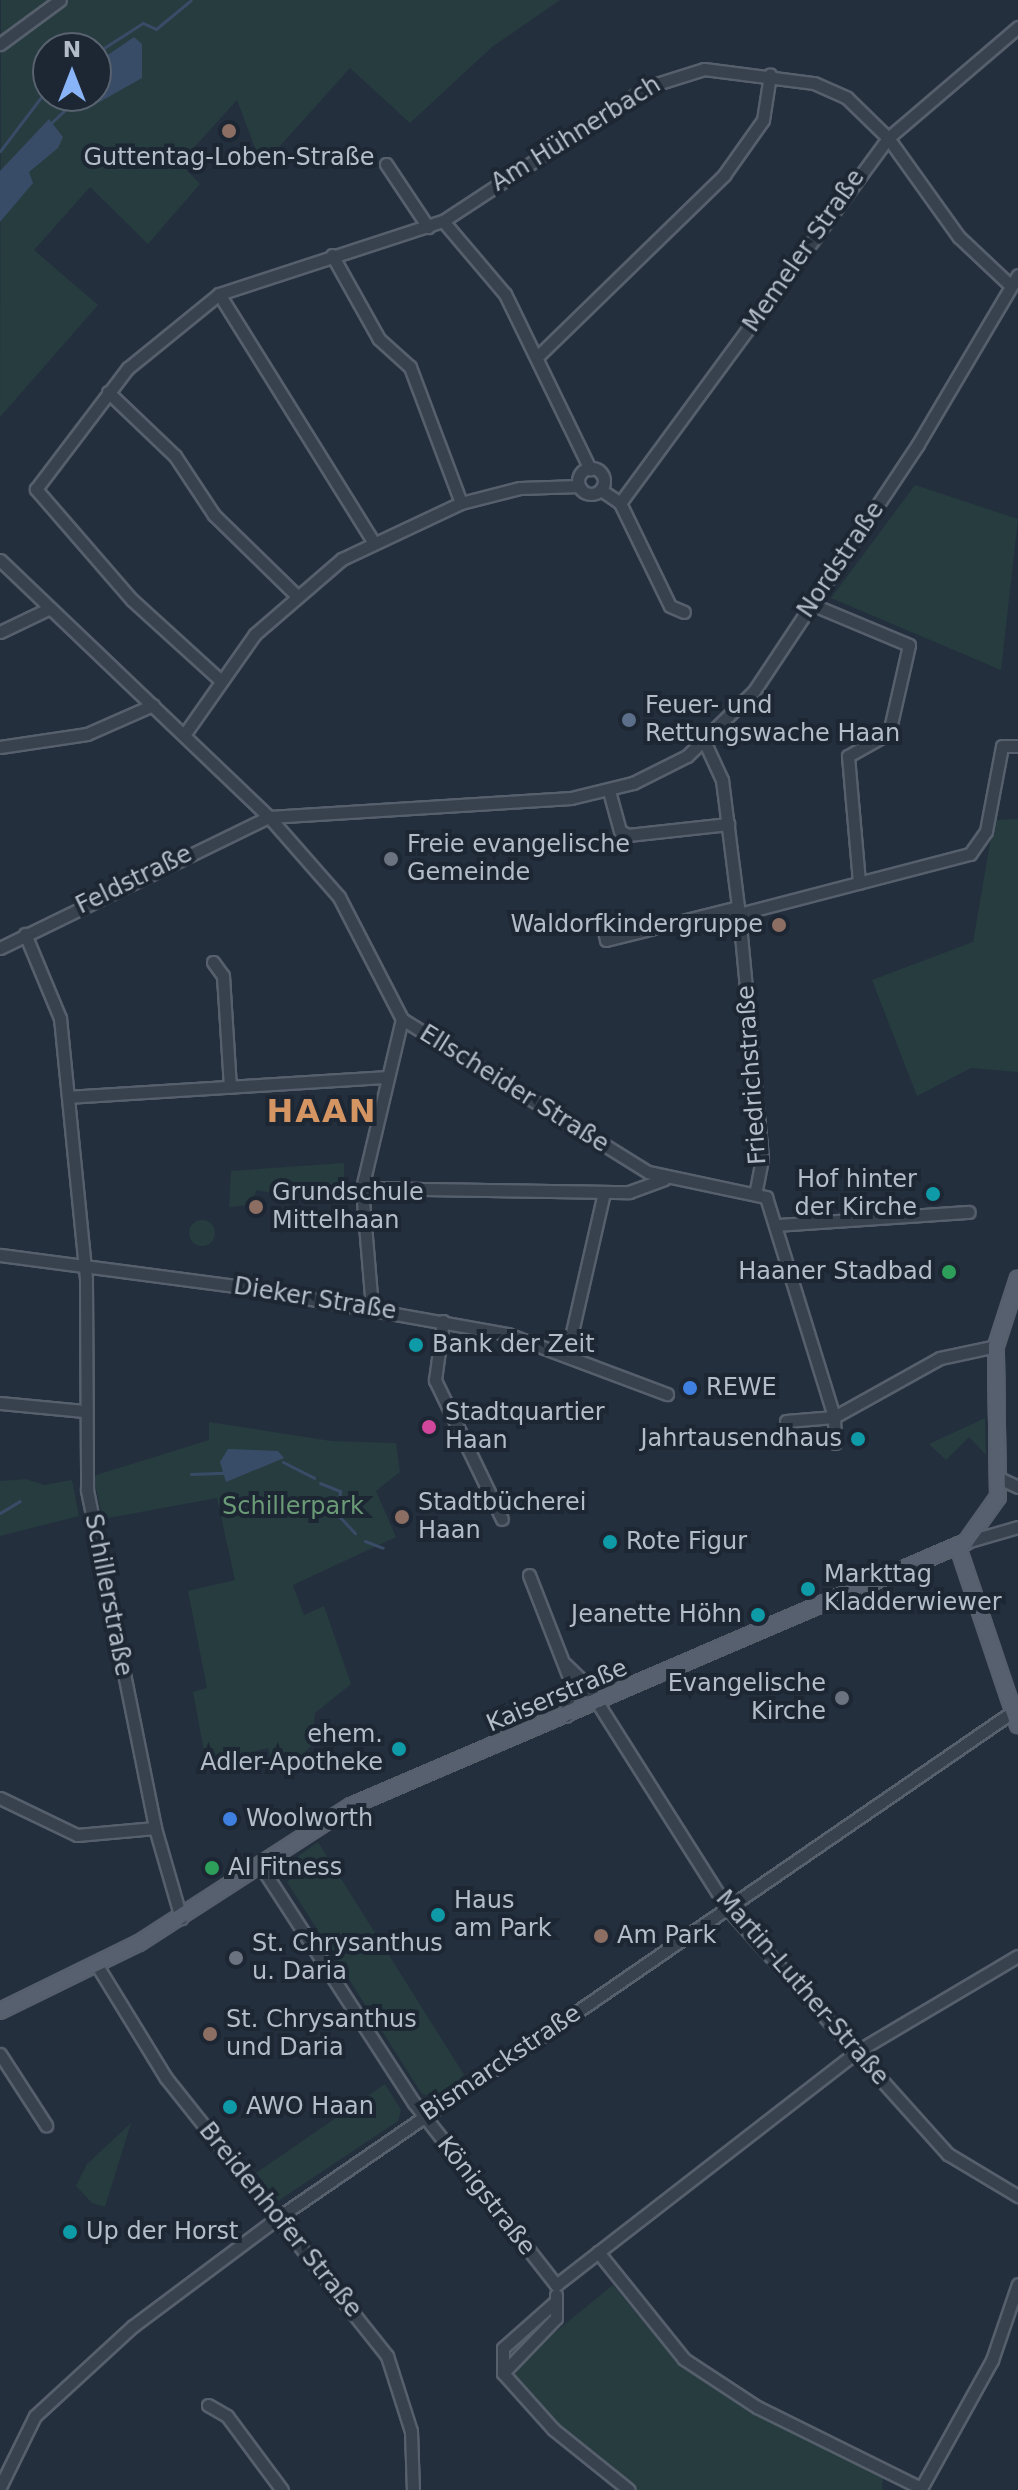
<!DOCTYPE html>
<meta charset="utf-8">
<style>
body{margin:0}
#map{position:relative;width:1018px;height:2490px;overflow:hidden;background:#242f3e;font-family:"DejaVu Sans",sans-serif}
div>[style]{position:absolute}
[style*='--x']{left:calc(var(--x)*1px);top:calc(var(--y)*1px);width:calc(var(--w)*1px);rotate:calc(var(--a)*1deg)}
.green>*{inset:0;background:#263c3f}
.round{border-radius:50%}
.water>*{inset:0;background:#394c67}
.stream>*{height:3px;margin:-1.5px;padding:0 1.5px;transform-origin:1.5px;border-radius:1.5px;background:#394c67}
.roads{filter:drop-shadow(2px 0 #565f6c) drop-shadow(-2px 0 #565f6c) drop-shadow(0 2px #565f6c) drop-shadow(0 -2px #565f6c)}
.minor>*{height:11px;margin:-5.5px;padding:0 5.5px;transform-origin:5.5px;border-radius:5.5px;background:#38414e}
.minor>.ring{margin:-5.5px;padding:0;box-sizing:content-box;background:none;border:11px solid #38414e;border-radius:50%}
.major>*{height:14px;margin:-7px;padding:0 7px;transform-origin:7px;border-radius:7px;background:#56606e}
.dots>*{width:22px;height:22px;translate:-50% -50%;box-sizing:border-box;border:4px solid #1d2633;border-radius:50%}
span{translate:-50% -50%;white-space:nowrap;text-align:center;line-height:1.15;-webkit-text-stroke:8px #1d2633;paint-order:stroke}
.street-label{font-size:24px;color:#b4bcc9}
.poi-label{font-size:24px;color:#b4bcc9}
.left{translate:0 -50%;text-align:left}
.right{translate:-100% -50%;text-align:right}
.park-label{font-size:24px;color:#6b9a76}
.district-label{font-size:32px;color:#d59563;font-weight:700;letter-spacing:2px}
.north{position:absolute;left:32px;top:32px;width:80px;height:80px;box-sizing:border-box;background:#1d2633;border:2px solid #59626f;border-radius:50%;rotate:0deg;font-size:22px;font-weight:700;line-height:32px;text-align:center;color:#b4bcc9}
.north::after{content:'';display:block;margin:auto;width:28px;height:36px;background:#8ab4f8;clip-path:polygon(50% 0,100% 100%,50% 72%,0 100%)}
</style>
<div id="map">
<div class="green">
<i style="clip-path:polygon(evenodd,1px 0,560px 0,492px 47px,410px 123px,350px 68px,262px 166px,237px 100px,180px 163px,200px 184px,148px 244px,90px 187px,34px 250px,98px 305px,0 417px,1px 0,48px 48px,96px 48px,96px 96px,48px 96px,48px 48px)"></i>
<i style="clip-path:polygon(915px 485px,1018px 519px,1001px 670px,831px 598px)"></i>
<i style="clip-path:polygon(1018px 819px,1018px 1072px,971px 1068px,917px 1096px,872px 980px,973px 942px,994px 820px)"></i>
<i style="clip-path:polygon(344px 1163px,344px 1193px,312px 1194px,311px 1200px,256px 1190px,253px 1205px,229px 1207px,231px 1171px)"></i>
<i class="round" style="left:189px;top:1220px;width:26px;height:26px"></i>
<i style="clip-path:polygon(985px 1418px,986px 1455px,969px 1437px,946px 1460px,929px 1444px)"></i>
<i style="clip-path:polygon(209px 1422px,331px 1441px,396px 1443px,400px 1472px,376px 1491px,396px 1537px,293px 1585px,304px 1615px,324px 1606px,351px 1684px,315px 1713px,312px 1745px,292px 1766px,274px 1770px,268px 1748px,248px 1753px,232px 1772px,205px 1756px,193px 1692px,207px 1688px,188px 1591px,235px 1580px,217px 1498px,103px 1519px,93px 1476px,209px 1440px)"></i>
<i style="clip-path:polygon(26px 1479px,44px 1485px,72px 1480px,79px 1516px,0 1536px,0 1481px)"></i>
<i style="clip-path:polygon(318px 1842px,466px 2078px,433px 2097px,422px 2094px,287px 1882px,294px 1877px,287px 1864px)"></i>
<i style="clip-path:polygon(385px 2084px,401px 2110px,398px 2121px,278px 2201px,256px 2173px)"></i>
<i style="clip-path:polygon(131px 2123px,105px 2207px,92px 2203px,76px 2186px,87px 2164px)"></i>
<i style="clip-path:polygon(613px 2285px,675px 2360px,787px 2430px,883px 2476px,882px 2490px,634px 2490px,550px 2419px,515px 2375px,522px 2359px)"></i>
</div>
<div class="water">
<i style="clip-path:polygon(134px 37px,142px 44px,142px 78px,89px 108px,79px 96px,96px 96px,96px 63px)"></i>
<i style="clip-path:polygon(49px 119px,63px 137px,58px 148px,29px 172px,33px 183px,0 222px,0 171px)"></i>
<i style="clip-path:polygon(228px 1449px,278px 1451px,284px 1458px,226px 1482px,220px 1462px)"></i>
</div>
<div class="stream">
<i style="--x:96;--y:53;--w:56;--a:-32.6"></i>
<i style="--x:143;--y:23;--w:14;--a:25"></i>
<i style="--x:156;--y:29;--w:45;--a:-39.6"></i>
<i style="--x:51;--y:123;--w:21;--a:-43"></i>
<i style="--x:0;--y:151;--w:79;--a:-52.7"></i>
<i style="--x:283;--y:1462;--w:35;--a:27"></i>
<i style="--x:191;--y:1474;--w:34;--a:-2"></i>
<i style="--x:320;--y:1483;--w:22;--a:22"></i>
<i style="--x:340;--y:1491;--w:24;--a:95"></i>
<i style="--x:338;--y:1515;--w:25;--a:47"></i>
<i style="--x:0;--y:1513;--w:23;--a:-31"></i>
<i style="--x:365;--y:1541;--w:19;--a:21"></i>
</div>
<div class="roads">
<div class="minor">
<i style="--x:0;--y:44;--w:74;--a:-36.3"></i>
<i style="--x:386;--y:164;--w:76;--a:56.3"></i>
<i style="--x:443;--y:221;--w:96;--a:49.7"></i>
<i style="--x:505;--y:294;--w:195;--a:64.1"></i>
<i style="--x:332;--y:255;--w:96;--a:60.8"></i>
<i style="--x:379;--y:339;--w:42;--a:42.1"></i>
<i style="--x:410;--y:367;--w:145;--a:69.4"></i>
<i style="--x:219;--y:294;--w:290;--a:58.1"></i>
<i style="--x:537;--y:357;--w:261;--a:-44.2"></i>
<i style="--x:724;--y:175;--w:67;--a:-54.7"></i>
<i style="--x:763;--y:120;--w:46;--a:-81.2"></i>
<i style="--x:108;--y:392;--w:93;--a:43.7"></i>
<i style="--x:175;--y:456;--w:71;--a:56.5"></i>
<i style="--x:214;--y:515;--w:113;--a:44.3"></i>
<i class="ring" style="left:578px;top:468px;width:15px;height:15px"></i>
<i style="--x:601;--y:490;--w:23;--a:34"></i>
<i style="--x:620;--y:503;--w:114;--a:64.1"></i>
<i style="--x:670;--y:606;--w:15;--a:23"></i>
<i style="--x:620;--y:503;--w:453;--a:-53.7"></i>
<i style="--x:888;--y:138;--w:171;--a:-40.5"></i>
<i style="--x:0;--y:560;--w:372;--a:43.7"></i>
<i style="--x:269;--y:817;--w:106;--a:48.8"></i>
<i style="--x:339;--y:897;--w:137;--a:62.7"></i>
<i style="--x:402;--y:1019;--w:290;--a:31.9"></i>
<i style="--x:648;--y:1172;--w:121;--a:12"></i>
<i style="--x:766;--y:1197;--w:230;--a:72.8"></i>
<i style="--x:834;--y:1417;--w:26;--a:88"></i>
<i style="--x:811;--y:604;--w:106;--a:22.7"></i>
<i style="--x:909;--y:645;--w:90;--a:102.8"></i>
<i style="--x:889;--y:733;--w:47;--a:150.7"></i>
<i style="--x:848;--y:756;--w:127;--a:85"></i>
<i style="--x:0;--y:632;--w:55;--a:-25.6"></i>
<i style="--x:220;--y:680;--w:119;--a:-137.7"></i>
<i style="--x:132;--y:600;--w:147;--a:-130.9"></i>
<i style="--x:36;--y:489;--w:152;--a:-52.8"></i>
<i style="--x:128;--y:368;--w:117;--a:-39.1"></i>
<i style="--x:219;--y:294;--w:236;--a:-18.1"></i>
<i style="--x:443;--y:221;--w:244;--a:-33.3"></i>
<i style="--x:647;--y:87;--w:60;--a:-17.5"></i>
<i style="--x:704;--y:69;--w:111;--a:7.3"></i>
<i style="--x:814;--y:83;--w:36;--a:24"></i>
<i style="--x:847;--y:98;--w:57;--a:44.3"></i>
<i style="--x:888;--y:138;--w:122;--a:54.4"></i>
<i style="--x:959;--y:237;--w:71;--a:43.3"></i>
<i style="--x:184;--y:735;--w:123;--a:-54.9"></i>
<i style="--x:255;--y:634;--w:115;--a:-40.8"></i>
<i style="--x:342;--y:559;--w:132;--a:-25.2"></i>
<i style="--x:461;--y:503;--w:61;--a:-14.3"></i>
<i style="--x:520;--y:488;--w:59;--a:-1.9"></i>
<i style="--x:705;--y:743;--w:41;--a:65.3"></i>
<i style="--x:722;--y:780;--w:135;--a:82.8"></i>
<i style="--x:739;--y:914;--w:246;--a:84.6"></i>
<i style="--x:762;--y:1159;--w:33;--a:101"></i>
<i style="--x:0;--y:747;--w:88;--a:-8.5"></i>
<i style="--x:87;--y:734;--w:72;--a:-23.7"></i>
<i style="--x:609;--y:791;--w:41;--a:74.6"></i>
<i style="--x:620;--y:831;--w:9;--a:27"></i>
<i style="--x:628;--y:835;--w:101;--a:-6.3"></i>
<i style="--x:739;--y:914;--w:239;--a:-14.6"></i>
<i style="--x:970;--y:854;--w:28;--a:-55"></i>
<i style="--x:986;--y:831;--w:86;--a:-79.3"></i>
<i style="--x:1002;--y:746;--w:16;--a:0"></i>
<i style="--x:602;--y:921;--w:19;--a:78"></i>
<i style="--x:606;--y:940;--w:136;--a:-14"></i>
<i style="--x:25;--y:934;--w:91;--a:67.4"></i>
<i style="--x:60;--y:1018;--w:263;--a:84.3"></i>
<i style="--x:86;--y:1280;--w:210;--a:89.7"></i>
<i style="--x:87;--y:1490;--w:345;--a:78.6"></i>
<i style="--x:155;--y:1828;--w:94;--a:73.9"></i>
<i style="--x:0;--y:948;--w:299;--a:-26"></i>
<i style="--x:269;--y:817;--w:303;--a:-3.6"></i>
<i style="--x:571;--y:798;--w:64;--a:-13.6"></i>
<i style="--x:633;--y:783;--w:60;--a:-26.6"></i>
<i style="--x:687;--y:756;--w:93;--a:-44.1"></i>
<i style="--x:754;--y:691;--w:296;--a:-56.4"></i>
<i style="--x:918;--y:444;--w:196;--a:-59.4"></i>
<i style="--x:213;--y:962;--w:17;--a:54"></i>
<i style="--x:223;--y:976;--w:111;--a:86.4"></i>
<i style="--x:68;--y:1097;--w:319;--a:-3.6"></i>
<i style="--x:362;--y:1188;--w:267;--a:0.9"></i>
<i style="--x:629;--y:1192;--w:37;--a:-20"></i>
<i style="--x:777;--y:1225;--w:192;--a:-3.9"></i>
<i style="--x:0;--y:1255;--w:251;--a:7.5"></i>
<i style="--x:249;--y:1288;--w:262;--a:10.1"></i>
<i style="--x:507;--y:1334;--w:171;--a:20.6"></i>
<i style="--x:372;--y:1308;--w:120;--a:-94.8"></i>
<i style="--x:362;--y:1188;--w:174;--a:-76.7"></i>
<i style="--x:443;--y:1321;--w:60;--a:97.7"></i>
<i style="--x:435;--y:1380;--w:154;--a:64.3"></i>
<i style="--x:567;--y:1354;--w:165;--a:-77.1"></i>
<i style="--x:0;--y:1403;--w:84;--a:5.4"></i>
<i style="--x:786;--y:1421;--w:48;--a:-4.8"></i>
<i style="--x:834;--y:1417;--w:121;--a:-29.1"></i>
<i style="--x:940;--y:1358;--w:57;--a:-12.1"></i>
<i style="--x:1001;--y:1479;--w:19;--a:25"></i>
<i style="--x:966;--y:1542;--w:54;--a:-16.1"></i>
<i style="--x:529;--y:1575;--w:113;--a:68.7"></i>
<i style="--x:570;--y:1680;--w:36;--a:96"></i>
<i style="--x:565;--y:1664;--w:28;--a:44"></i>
<i style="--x:585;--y:1683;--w:267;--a:57.7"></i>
<i style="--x:728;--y:1909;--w:329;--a:48.1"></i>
<i style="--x:948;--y:2154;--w:82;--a:31"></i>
<i style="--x:0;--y:1798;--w:85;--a:25.7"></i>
<i style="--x:77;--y:1835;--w:78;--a:-5.1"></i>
<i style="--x:260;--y:1865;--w:283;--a:57.1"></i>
<i style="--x:414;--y:2103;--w:231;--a:52"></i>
<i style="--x:98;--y:1967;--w:130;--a:58.5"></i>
<i style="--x:166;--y:2078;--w:355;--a:51.5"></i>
<i style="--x:387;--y:2356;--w:79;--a:72.3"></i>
<i style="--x:411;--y:2431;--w:59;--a:88.1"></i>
<i style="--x:0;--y:2054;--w:85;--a:57.1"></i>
<i style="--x:598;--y:2252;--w:137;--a:51.2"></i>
<i style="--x:684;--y:2359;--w:87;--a:33.3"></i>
<i style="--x:757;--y:2407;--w:183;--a:26.3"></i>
<i style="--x:556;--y:2285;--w:380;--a:-37.8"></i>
<i style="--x:856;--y:2052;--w:188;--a:-30.7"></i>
<i style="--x:556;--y:2301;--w:71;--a:138.4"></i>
<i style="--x:503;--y:2348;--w:25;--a:90"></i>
<i style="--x:503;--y:2373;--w:75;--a:48.2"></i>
<i style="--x:553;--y:2429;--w:97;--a:38.8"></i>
<i style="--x:503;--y:2373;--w:76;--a:-46.1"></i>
<i style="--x:556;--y:2318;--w:23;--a:-90"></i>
<i style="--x:208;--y:2405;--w:22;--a:30"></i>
<i style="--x:227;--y:2416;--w:92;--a:53.4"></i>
<i style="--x:0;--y:2487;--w:79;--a:-63.8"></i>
<i style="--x:35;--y:2416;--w:133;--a:-42.6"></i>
<i style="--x:133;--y:2326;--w:179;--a:-36.8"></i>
<i style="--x:276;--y:2219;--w:901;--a:-34.55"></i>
<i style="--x:920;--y:2490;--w:149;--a:-61"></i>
<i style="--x:992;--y:2360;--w:80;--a:-71.1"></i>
</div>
<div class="major">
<i style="--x:958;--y:1547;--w:188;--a:71.4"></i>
<i style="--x:0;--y:2011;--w:155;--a:-26.1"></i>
<i style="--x:139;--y:1943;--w:252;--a:-32.9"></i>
<i style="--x:351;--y:1806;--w:669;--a:-23.23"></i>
<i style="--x:966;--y:1542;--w:55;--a:-54.6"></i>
<i style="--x:998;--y:1497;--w:151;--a:-90.8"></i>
<i style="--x:996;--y:1346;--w:71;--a:-72.1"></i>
</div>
</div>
<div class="dots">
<i style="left:229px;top:131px;background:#8d6e63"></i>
<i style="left:629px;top:720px;background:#5c6f8a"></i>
<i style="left:391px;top:859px;background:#6b7280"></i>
<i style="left:779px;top:925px;background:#8d6e63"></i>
<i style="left:933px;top:1194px;background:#0f9aa8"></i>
<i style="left:256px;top:1207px;background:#8d6e63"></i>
<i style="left:949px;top:1272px;background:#2e9e5b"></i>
<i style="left:416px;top:1345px;background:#0f9aa8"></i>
<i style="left:690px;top:1388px;background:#3f7fe0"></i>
<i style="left:429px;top:1427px;background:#d1479c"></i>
<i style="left:858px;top:1439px;background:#0f9aa8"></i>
<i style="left:402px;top:1517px;background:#8d6e63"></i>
<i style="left:610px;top:1542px;background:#0f9aa8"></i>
<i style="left:808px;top:1589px;background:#0f9aa8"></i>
<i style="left:758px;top:1615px;background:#0f9aa8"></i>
<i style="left:842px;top:1698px;background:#6b7280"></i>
<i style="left:399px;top:1749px;background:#0f9aa8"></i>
<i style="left:230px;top:1819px;background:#3f7fe0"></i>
<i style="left:212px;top:1868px;background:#2e9e5b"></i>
<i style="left:438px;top:1915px;background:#0f9aa8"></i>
<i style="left:601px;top:1936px;background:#8d6e63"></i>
<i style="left:236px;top:1958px;background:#6b7280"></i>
<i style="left:210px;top:2034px;background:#8d6e63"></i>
<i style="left:230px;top:2107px;background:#0f9aa8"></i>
<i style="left:70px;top:2232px;background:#0f9aa8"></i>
</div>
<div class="street-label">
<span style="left:576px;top:134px;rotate:-32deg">Am Hühnerbach</span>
<span style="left:804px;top:251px;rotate:-55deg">Memeler Straße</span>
<span style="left:841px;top:560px;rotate:-56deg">Nordstraße</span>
<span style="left:134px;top:880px;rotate:-26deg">Feldstraße</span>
<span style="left:752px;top:1075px;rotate:-94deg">Friedrichstraße</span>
<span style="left:514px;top:1089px;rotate:32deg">Ellscheider Straße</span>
<span style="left:315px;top:1299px;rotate:9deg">Dieker Straße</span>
<span style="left:108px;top:1595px;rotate:79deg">Schillerstraße</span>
<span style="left:557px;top:1696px;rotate:-23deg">Kaiserstraße</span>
<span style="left:802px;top:1988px;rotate:49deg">Martin-Luther-Straße</span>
<span style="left:501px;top:2063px;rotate:-34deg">Bismarckstraße</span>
<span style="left:486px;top:2196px;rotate:52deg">Königstraße</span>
<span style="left:280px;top:2220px;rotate:51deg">Breidenhofer Straße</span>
</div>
<div class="poi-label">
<span style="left:229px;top:158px">Guttentag-Loben-Straße</span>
<span class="left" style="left:645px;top:720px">Feuer- und<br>Rettungswache Haan</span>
<span class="left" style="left:407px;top:859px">Freie evangelische<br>Gemeinde</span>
<span class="right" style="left:763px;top:925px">Waldorfkindergruppe</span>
<span class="right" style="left:917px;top:1194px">Hof hinter<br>der Kirche</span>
<span class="left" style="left:272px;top:1207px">Grundschule<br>Mittelhaan</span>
<span class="right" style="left:933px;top:1272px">Haaner Stadbad</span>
<span class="left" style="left:432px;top:1345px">Bank der Zeit</span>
<span class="left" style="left:706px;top:1388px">REWE</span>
<span class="left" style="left:445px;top:1427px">Stadtquartier<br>Haan</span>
<span class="right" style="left:842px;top:1439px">Jahrtausendhaus</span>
<span class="left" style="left:418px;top:1517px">Stadtbücherei<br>Haan</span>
<span class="left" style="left:626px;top:1542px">Rote Figur</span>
<span class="left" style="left:824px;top:1589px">Markttag<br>Kladderwiewer</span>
<span class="right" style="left:742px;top:1615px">Jeanette Höhn</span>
<span class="right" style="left:826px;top:1698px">Evangelische<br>Kirche</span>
<span class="right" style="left:383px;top:1749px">ehem.<br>Adler-Apotheke</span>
<span class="left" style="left:246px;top:1819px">Woolworth</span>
<span class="left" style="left:228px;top:1868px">AI Fitness</span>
<span class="left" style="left:454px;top:1915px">Haus<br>am Park</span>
<span class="left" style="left:617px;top:1936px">Am Park</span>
<span class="left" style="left:252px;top:1958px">St. Chrysanthus<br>u. Daria</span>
<span class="left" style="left:226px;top:2034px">St. Chrysanthus<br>und Daria</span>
<span class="left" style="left:246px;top:2107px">AWO Haan</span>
<span class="left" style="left:86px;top:2232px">Up der Horst</span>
</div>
<div class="park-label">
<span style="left:293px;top:1507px">Schillerpark</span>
</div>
<div class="district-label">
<span style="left:322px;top:1111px">HAAN</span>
</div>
<div class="north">N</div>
</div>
